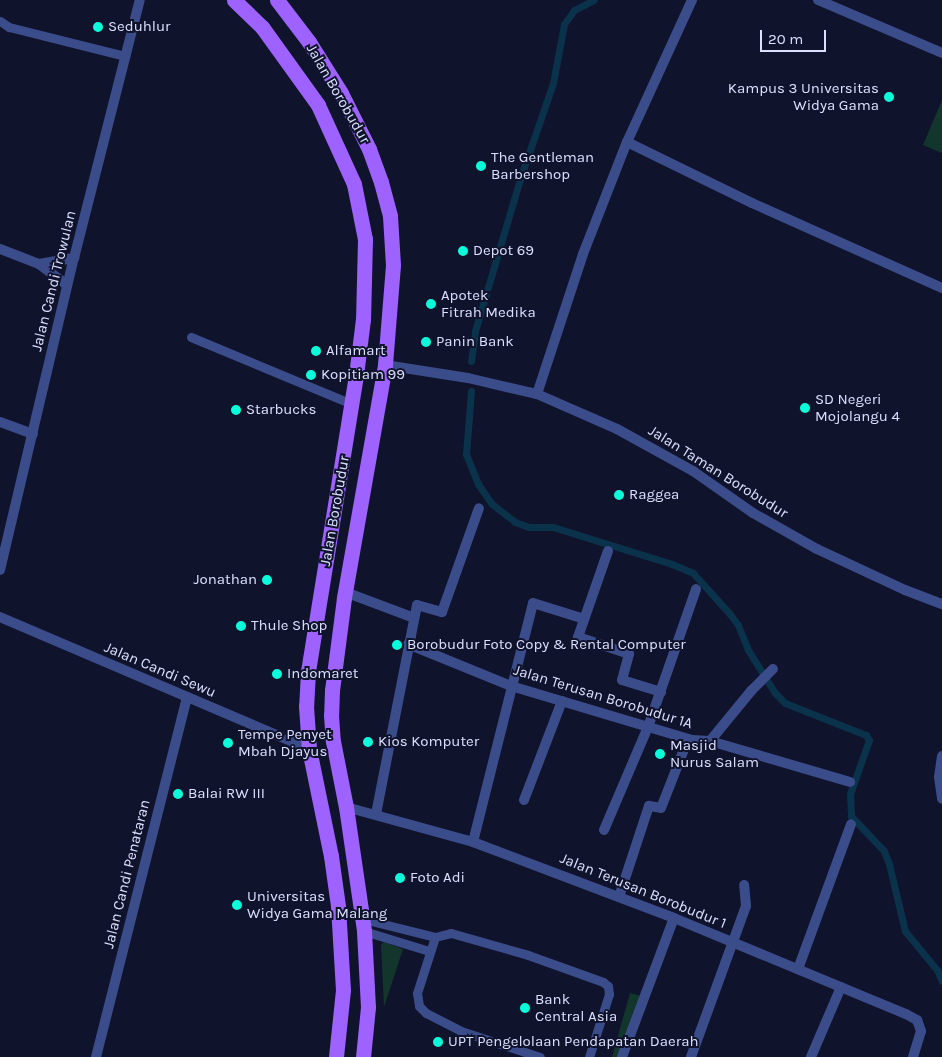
<!DOCTYPE html>
<style>
body{margin:0}
#map{position:relative;width:942px;height:1057px;overflow:hidden;background:#10132c;font-family:Karla,sans-serif}
div>[style]{position:absolute}
[style*='--x']{left:calc(var(--x)*1px);top:calc(var(--y)*1px);width:calc(var(--w)*1px);rotate:calc(var(--a)*1deg)}
.green>*{inset:0;background:#13362c}
.stream>*{height:7px;margin:-3.5px;padding:0 3.5px;transform-origin:3.5px;border-radius:3.5px;background:#0a324b}
.lane>*{height:9px;margin:-4.5px;padding:0 4.5px;transform-origin:4.5px;border-radius:4.5px;background:#3b4c8b}
.street>*{height:10px;margin:-5px;padding:0 5px;transform-origin:5px;border-radius:5px;background:#3b4c8b}
.primary>*{height:15px;margin:-7.5px;padding:0 7.5px;transform-origin:7.5px;border-radius:7.5px;background:#9d62ff}
.dots>*{width:14px;height:14px;translate:-50% -50%;box-sizing:border-box;border:2px solid #10132c;border-radius:50%}
span{translate:-50% -50%;white-space:nowrap;text-align:center;line-height:1.15;-webkit-text-stroke:4px #10132c;paint-order:stroke}
.poi-label{font-size:15px;color:#dbe0ff}
.left{translate:0 -50%;text-align:left}
.right{translate:-100% -50%;text-align:right}
.street-label{font-size:15px;color:#dbe0ff}
.scale{position:absolute;left:760px;top:30px;width:66px;height:22px;box-sizing:border-box;border:2px solid #dbe0ff;border-top:0;padding-left:6px;font-size:15px;line-height:18px;white-space:nowrap;color:#dbe0ff;-webkit-text-stroke:4px #10132c;paint-order:stroke}
</style>
<div id="map">
<div class="green">
<i style="clip-path:polygon(942px 100px,942px 153px,923px 145px)"></i>
<i style="clip-path:polygon(384px 942px,403px 949px,384px 1007px,381px 944px)"></i>
<i style="clip-path:polygon(630px 993px,641px 996px,618px 1057px,612px 1057px)"></i>
</div>
<div class="stream">
<i style="--x:471;--y:361;--w:30;--a:-82"></i>
<i style="--x:475;--y:331;--w:162;--a:-73.5"></i>
<i style="--x:521;--y:176;--w:98;--a:-71"></i>
<i style="--x:553;--y:83;--w:60;--a:-79.4"></i>
<i style="--x:564;--y:24;--w:17;--a:-54"></i>
<i style="--x:574;--y:10;--w:22;--a:-27"></i>
<i style="--x:471;--y:391;--w:63;--a:94.5"></i>
<i style="--x:466;--y:454;--w:32;--a:68"></i>
<i style="--x:478;--y:484;--w:24;--a:55"></i>
<i style="--x:492;--y:504;--w:29;--a:38"></i>
<i style="--x:515;--y:522;--w:15;--a:20"></i>
<i style="--x:529;--y:527;--w:24;--a:0"></i>
<i style="--x:553;--y:527;--w:125;--a:17.3"></i>
<i style="--x:672;--y:564;--w:23;--a:23"></i>
<i style="--x:693;--y:573;--w:54;--a:48"></i>
<i style="--x:729;--y:613;--w:15;--a:53"></i>
<i style="--x:738;--y:625;--w:27;--a:68"></i>
<i style="--x:748;--y:650;--w:51;--a:57.9"></i>
<i style="--x:775;--y:693;--w:14;--a:45"></i>
<i style="--x:785;--y:703;--w:87;--a:21.6"></i>
<i style="--x:866;--y:735;--w:6;--a:59"></i>
<i style="--x:869;--y:740;--w:57;--a:109.4"></i>
<i style="--x:850;--y:794;--w:22;--a:87"></i>
<i style="--x:851;--y:816;--w:48;--a:46.7"></i>
<i style="--x:884;--y:851;--w:14;--a:69"></i>
<i style="--x:889;--y:864;--w:69;--a:76.6"></i>
<i style="--x:905;--y:931;--w:50;--a:50.6"></i>
<i style="--x:937;--y:970;--w:12;--a:66"></i>
</div>
<div class="lane">
<i style="--x:0;--y:21;--w:11;--a:34"></i>
<i style="--x:9;--y:27;--w:120;--a:14"></i>
<i style="--x:191;--y:337;--w:174;--a:22.6"></i>
<i style="--x:363;--y:919;--w:74;--a:14"></i>
<i style="--x:435;--y:937;--w:16;--a:-14"></i>
<i style="--x:451;--y:933;--w:80;--a:15.9"></i>
<i style="--x:528;--y:955;--w:80;--a:19.8"></i>
<i style="--x:603;--y:982;--w:6;--a:39"></i>
<i style="--x:608;--y:986;--w:8;--a:83"></i>
<i style="--x:609;--y:994;--w:66;--a:107.6"></i>
<i style="--x:364;--y:931;--w:68;--a:17.1"></i>
<i style="--x:435;--y:937;--w:59;--a:107.8"></i>
<i style="--x:417;--y:993;--w:13;--a:81"></i>
<i style="--x:419;--y:1006;--w:10;--a:45"></i>
<i style="--x:426;--y:1013;--w:39;--a:27"></i>
<i style="--x:461;--y:1031;--w:83;--a:18.2"></i>
</div>
<div class="street">
<i style="--x:818;--y:0;--w:135;--a:23.1"></i>
<i style="--x:627;--y:142;--w:139;--a:26"></i>
<i style="--x:752;--y:203;--w:208;--a:24.1"></i>
<i style="--x:0;--y:249;--w:42;--a:21"></i>
<i style="--x:39;--y:264;--w:35;--a:37"></i>
<i style="--x:39;--y:264;--w:36;--a:-10"></i>
<i style="--x:385;--y:365;--w:84;--a:8.9"></i>
<i style="--x:468;--y:378;--w:71;--a:13.1"></i>
<i style="--x:537;--y:394;--w:87;--a:23.6"></i>
<i style="--x:617;--y:429;--w:87;--a:28.9"></i>
<i style="--x:693;--y:471;--w:73;--a:35"></i>
<i style="--x:753;--y:513;--w:73;--a:29.4"></i>
<i style="--x:817;--y:549;--w:97;--a:25"></i>
<i style="--x:905;--y:590;--w:40;--a:21"></i>
<i style="--x:537;--y:394;--w:147;--a:-71.8"></i>
<i style="--x:583;--y:254;--w:120;--a:-68.6"></i>
<i style="--x:627;--y:142;--w:156;--a:-65.4"></i>
<i style="--x:0;--y:422;--w:35;--a:20"></i>
<i style="--x:608;--y:551;--w:91;--a:109.2"></i>
<i style="--x:578;--y:637;--w:54;--a:18.4"></i>
<i style="--x:629;--y:654;--w:27;--a:105"></i>
<i style="--x:622;--y:680;--w:41;--a:17.1"></i>
<i style="--x:0;--y:570;--w:321;--a:-76.7"></i>
<i style="--x:74;--y:258;--w:266;--a:-75.7"></i>
<i style="--x:345;--y:592;--w:74;--a:20.6"></i>
<i style="--x:0;--y:617;--w:336;--a:23.1"></i>
<i style="--x:408;--y:644;--w:111;--a:22.2"></i>
<i style="--x:511;--y:686;--w:189;--a:16.6"></i>
<i style="--x:692;--y:740;--w:18;--a:3"></i>
<i style="--x:710;--y:741;--w:146;--a:16.3"></i>
<i style="--x:710;--y:741;--w:65;--a:-50.6"></i>
<i style="--x:751;--y:691;--w:31;--a:-45"></i>
<i style="--x:942;--y:756;--w:21;--a:98"></i>
<i style="--x:939;--y:777;--w:22;--a:82"></i>
<i style="--x:524;--y:800;--w:106;--a:-69"></i>
<i style="--x:346;--y:807;--w:132;--a:15.4"></i>
<i style="--x:473;--y:842;--w:215;--a:20.7"></i>
<i style="--x:674;--y:918;--w:251;--a:22.5"></i>
<i style="--x:906;--y:1014;--w:13;--a:29"></i>
<i style="--x:917;--y:1020;--w:12;--a:70"></i>
<i style="--x:921;--y:1031;--w:27;--a:107"></i>
<i style="--x:376;--y:814;--w:213;--a:-78.9"></i>
<i style="--x:417;--y:605;--w:26;--a:16"></i>
<i style="--x:442;--y:612;--w:110;--a:-70.4"></i>
<i style="--x:604;--y:830;--w:112;--a:-66.9"></i>
<i style="--x:648;--y:727;--w:146;--a:-70.8"></i>
<i style="--x:473;--y:842;--w:246;--a:-75.9"></i>
<i style="--x:533;--y:603;--w:53;--a:17.4"></i>
<i style="--x:619;--y:897;--w:96;--a:-71.8"></i>
<i style="--x:649;--y:806;--w:12;--a:9"></i>
<i style="--x:661;--y:808;--w:74;--a:-68.6"></i>
<i style="--x:798;--y:969;--w:154;--a:-69.9"></i>
<i style="--x:96;--y:1057;--w:370;--a:-75.8"></i>
<i style="--x:622;--y:1057;--w:148;--a:-69.5"></i>
<i style="--x:691;--y:1057;--w:161;--a:-70"></i>
<i style="--x:746;--y:906;--w:21;--a:-95"></i>
<i style="--x:811;--y:1057;--w:76;--a:-66.8"></i>
</div>
<div class="primary">
<i style="--x:234;--y:0;--w:39;--a:44"></i>
<i style="--x:262;--y:27;--w:96;--a:54.3"></i>
<i style="--x:318;--y:105;--w:87;--a:65.5"></i>
<i style="--x:354;--y:184;--w:56;--a:78.7"></i>
<i style="--x:365;--y:239;--w:80;--a:91.4"></i>
<i style="--x:363;--y:319;--w:56;--a:97.1"></i>
<i style="--x:356;--y:375;--w:300;--a:99.2"></i>
<i style="--x:308;--y:671;--w:35;--a:93"></i>
<i style="--x:306;--y:706;--w:43;--a:86"></i>
<i style="--x:309;--y:749;--w:109;--a:78.4"></i>
<i style="--x:331;--y:856;--w:50;--a:82"></i>
<i style="--x:338;--y:906;--w:84;--a:86.6"></i>
<i style="--x:343;--y:990;--w:67;--a:96"></i>
<i style="--x:277;--y:0;--w:53;--a:52.7"></i>
<i style="--x:309;--y:42;--w:60;--a:57.9"></i>
<i style="--x:341;--y:93;--w:63;--a:63.4"></i>
<i style="--x:369;--y:149;--w:35;--a:70"></i>
<i style="--x:381;--y:182;--w:35;--a:75"></i>
<i style="--x:390;--y:216;--w:49;--a:86.5"></i>
<i style="--x:393;--y:265;--w:100;--a:94.6"></i>
<i style="--x:385;--y:365;--w:237;--a:100"></i>
<i style="--x:344;--y:598;--w:93;--a:97.4"></i>
<i style="--x:332;--y:690;--w:25;--a:92"></i>
<i style="--x:331;--y:715;--w:26;--a:86"></i>
<i style="--x:333;--y:741;--w:67;--a:78.9"></i>
<i style="--x:346;--y:807;--w:125;--a:81.7"></i>
<i style="--x:364;--y:931;--w:76;--a:87"></i>
<i style="--x:368;--y:1007;--w:50;--a:95.7"></i>
</div>
<div class="dots">
<i style="left:98px;top:27px;background:#07ffd9"></i>
<i style="left:889px;top:97px;background:#07ffd9"></i>
<i style="left:481px;top:166px;background:#07ffd9"></i>
<i style="left:463px;top:251px;background:#07ffd9"></i>
<i style="left:431px;top:304px;background:#07ffd9"></i>
<i style="left:426px;top:342px;background:#07ffd9"></i>
<i style="left:316px;top:351px;background:#07ffd9"></i>
<i style="left:311px;top:375px;background:#07ffd9"></i>
<i style="left:805px;top:408px;background:#07ffd9"></i>
<i style="left:236px;top:410px;background:#07ffd9"></i>
<i style="left:619px;top:495px;background:#07ffd9"></i>
<i style="left:267px;top:580px;background:#07ffd9"></i>
<i style="left:241px;top:626px;background:#07ffd9"></i>
<i style="left:397px;top:645px;background:#07ffd9"></i>
<i style="left:277px;top:674px;background:#07ffd9"></i>
<i style="left:368px;top:742px;background:#07ffd9"></i>
<i style="left:228px;top:743px;background:#07ffd9"></i>
<i style="left:660px;top:754px;background:#07ffd9"></i>
<i style="left:178px;top:794px;background:#07ffd9"></i>
<i style="left:400px;top:878px;background:#07ffd9"></i>
<i style="left:237px;top:905px;background:#07ffd9"></i>
<i style="left:525px;top:1008px;background:#07ffd9"></i>
<i style="left:438px;top:1042px;background:#07ffd9"></i>
</div>
<div class="poi-label">
<span class="left" style="left:108px;top:27px">Seduhlur</span>
<span class="right" style="left:879px;top:97px">Kampus 3 Universitas<br>Widya Gama</span>
<span class="left" style="left:491px;top:166px">The Gentleman<br>Barbershop</span>
<span class="left" style="left:473px;top:251px">Depot 69</span>
<span class="left" style="left:441px;top:304px">Apotek<br>Fitrah Medika</span>
<span class="left" style="left:436px;top:342px">Panin Bank</span>
<span class="left" style="left:326px;top:351px">Alfamart</span>
<span class="left" style="left:321px;top:375px">Kopitiam 99</span>
<span class="left" style="left:815px;top:408px">SD Negeri<br>Mojolangu 4</span>
<span class="left" style="left:246px;top:410px">Starbucks</span>
<span class="left" style="left:629px;top:495px">Raggea</span>
<span class="right" style="left:257px;top:580px">Jonathan</span>
<span class="left" style="left:251px;top:626px">Thule Shop</span>
<span class="left" style="left:407px;top:645px">Borobudur Foto Copy &amp; Rental Computer</span>
<span class="left" style="left:287px;top:674px">Indomaret</span>
<span class="left" style="left:238px;top:743px">Tempe Penyet<br>Mbah Djayus</span>
<span class="left" style="left:378px;top:742px">Kios Komputer</span>
<span class="left" style="left:670px;top:754px">Masjid<br>Nurus Salam</span>
<span class="left" style="left:188px;top:794px">Balai RW III</span>
<span class="left" style="left:410px;top:878px">Foto Adi</span>
<span class="left" style="left:247px;top:905px">Universitas<br>Widya Gama Malang</span>
<span class="left" style="left:535px;top:1008px">Bank<br>Central Asia</span>
<span class="left" style="left:448px;top:1042px">UPT Pengelolaan Pendapatan Daerah</span>
</div>
<div class="street-label">
<span style="left:338px;top:94px;rotate:60deg">Jalan Borobudur</span>
<span style="left:54px;top:281px;rotate:-76deg">Jalan Candi Trowulan</span>
<span style="left:718px;top:472px;rotate:32deg">Jalan Taman Borobudur</span>
<span style="left:335px;top:511px;rotate:-80deg">Jalan Borobudur</span>
<span style="left:160px;top:670px;rotate:23deg">Jalan Candi Sewu</span>
<span style="left:603px;top:697px;rotate:17deg">Jalan Terusan Borobudur 1A</span>
<span style="left:127px;top:874px;rotate:-76deg">Jalan Candi Penataran</span>
<span style="left:643px;top:891px;rotate:22deg">Jalan Terusan Borobudur 1</span>
</div>
<div class="scale">20 m</div>
</div>
